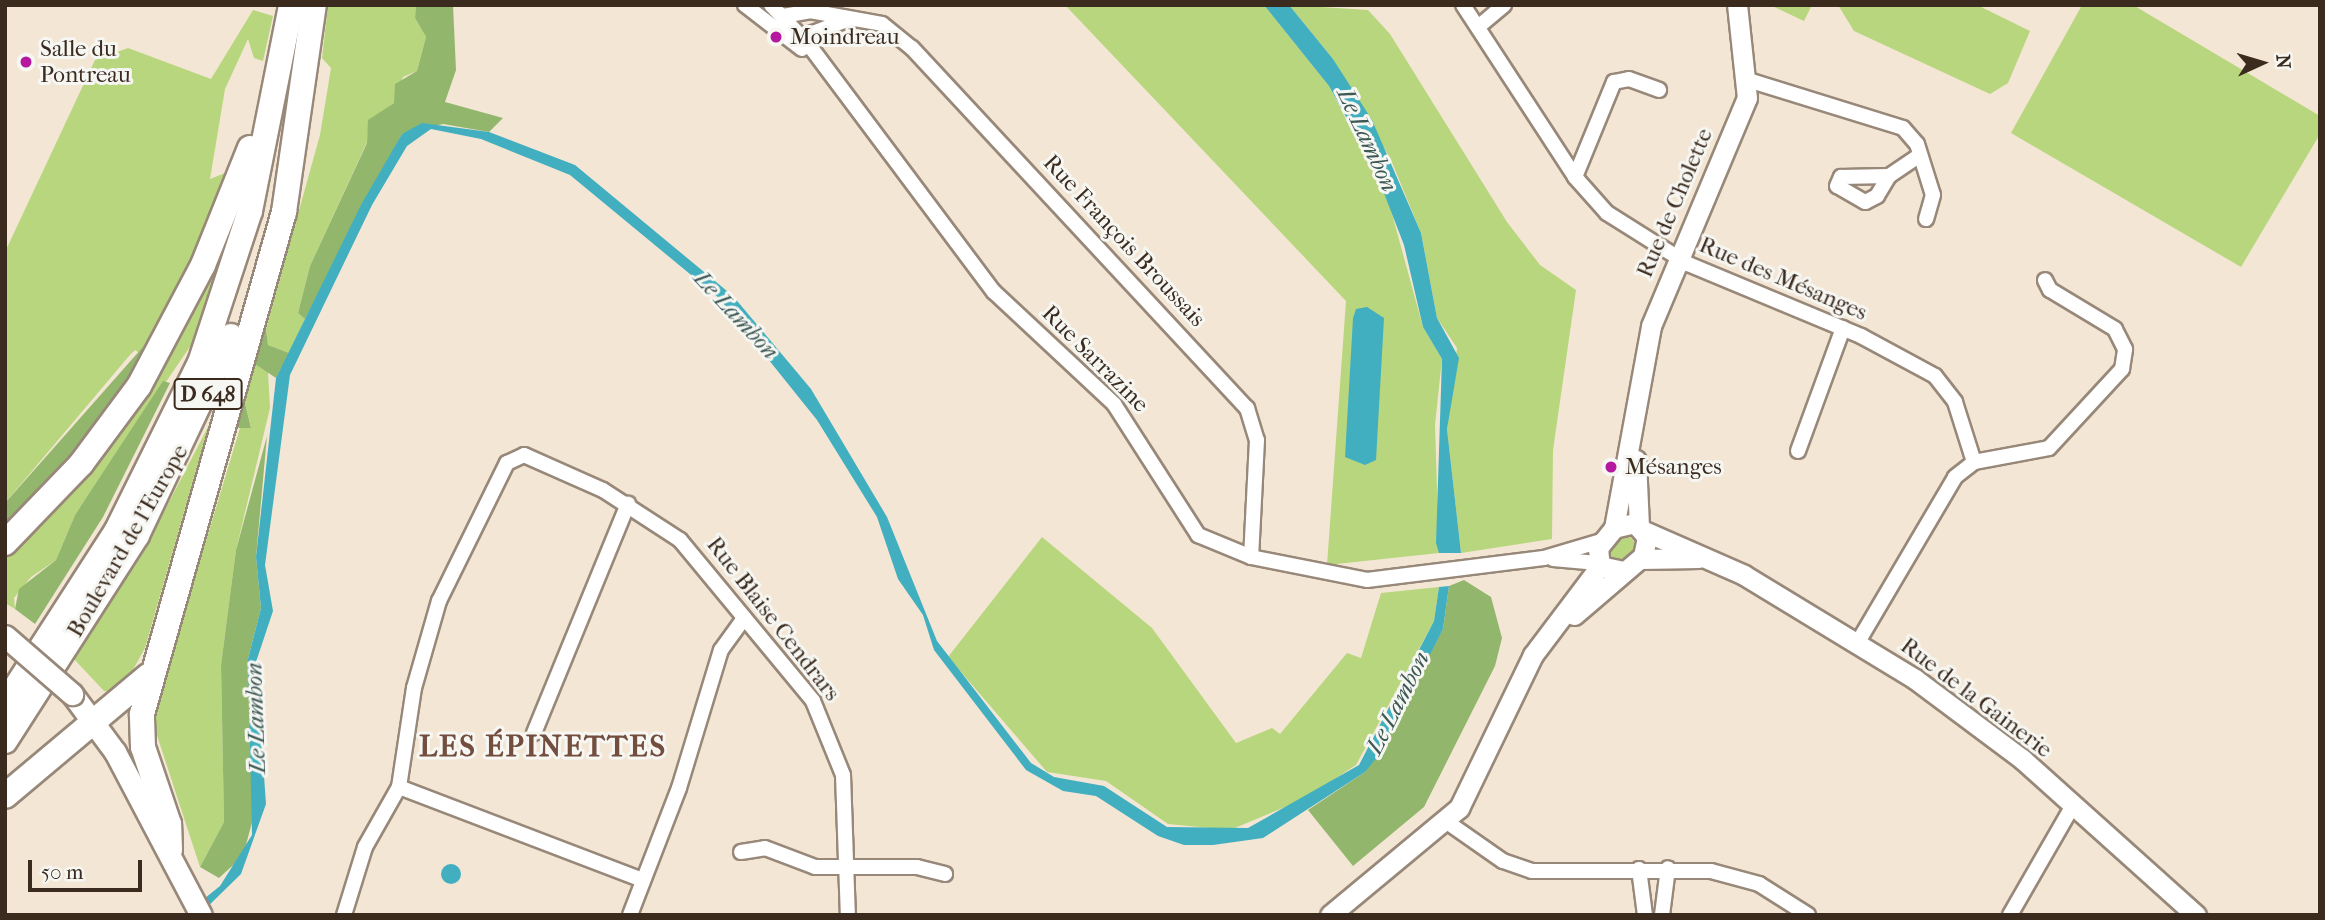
<!DOCTYPE html>
<meta charset="utf-8">
<style>
body{margin:0}
#map{position:relative;width:2325px;height:920px;overflow:hidden;background:#f4e6d4;font-family:"IM FELL French Canon",serif}
div>[style]{position:absolute}
[style*='--x']{left:calc(var(--x)*1px);top:calc(var(--y)*1px);width:calc(var(--w)*1px);rotate:calc(var(--a)*1deg)}
.green>*{inset:0;background:#b8d67d}
.round{border-radius:50%}
.forest>*{inset:0;background:#92b76c}
.water>*{inset:0;background:#41afbf}
.roads{filter:drop-shadow(2px 0 #988879) drop-shadow(-2px 0 #988879) drop-shadow(0 2px #988879) drop-shadow(0 -2px #988879)}
.street>*{height:14px;margin:-7px;padding:0 7px;transform-origin:7px;border-radius:7px;background:#fff}
.secondary>*{height:19px;margin:-9.5px;padding:0 9.5px;transform-origin:9.5px;border-radius:9.5px;background:#fff}
.primary>*{height:21px;margin:-10.5px;padding:0 10.5px;transform-origin:10.5px;border-radius:10.5px;background:#fff}
.highway>*{height:24px;margin:-12px;padding:0 12px;transform-origin:12px;border-radius:12px;background:#fff}
.bridges{filter:drop-shadow(2px 0 #988879) drop-shadow(-2px 0 #988879) drop-shadow(0 2px #988879) drop-shadow(0 -2px #988879)}
.primary-bridge>*{height:21px;margin:-10.5px;padding:0 10.5px;transform-origin:10.5px;border-radius:10.5px;background:#fff}
.dots>*{width:19px;height:19px;translate:-50% -50%;box-sizing:border-box;border:4px solid #f6f6f2;border-radius:50%}
span{translate:-50% -50%;white-space:nowrap;text-align:center;line-height:1.15;-webkit-text-stroke:6px #f6f6f2;paint-order:stroke}
.shield-label span{padding:2px 5px;background:#f6f6f2;border:2px solid;border-radius:5px;-webkit-text-stroke-width:0}
.shield-label{font-size:21px;color:#3b2a1e;font-weight:700}
.poi-label{font-size:23px;color:#3b2a1e}
.left{translate:0 -50%;text-align:left}
.street-label{font-size:23px;color:#3b2a1e}
.water-label{font-size:24px;color:#3d5956;font-style:italic}
.district-label{font-size:30px;color:#734d3e;font-weight:700;letter-spacing:2px}
.frame{position:absolute;inset:0;border:7px solid #3b2a1e;pointer-events:none}
.north{position:absolute;left:2227px;top:28px;width:70px;height:70px;-webkit-text-stroke:5px #f6f6f2;paint-order:stroke;rotate:86deg;font-size:19px;font-weight:700;line-height:28px;text-align:center;color:#3b2a1e}
.north::after{content:'';display:block;margin:auto;width:24px;height:32px;background:#3b2a1e;clip-path:polygon(50% 0,100% 100%,50% 72%,0 100%)}
.scale{position:absolute;left:28px;top:860px;width:114px;height:32px;box-sizing:border-box;border:4px solid #3b2a1e;border-top:0;padding-left:9px;font-size:21px;line-height:24px;white-space:nowrap;color:#3b2a1e;-webkit-text-stroke:5px #f6f6f2;paint-order:stroke}
</style>
<div id="map">
<div class="green">
<i style="clip-path:polygon(328px 5px,416px 5px,415px 18px,426px 37px,417px 71px,403px 77px,394px 103px,369px 120px,367px 142px,310px 266px,298px 313px,305px 319px,289px 353px,268px 345px,266px 329px,320px 135px,331px 68px,322px 58px)"></i>
<i style="clip-path:polygon(1065px 5px,1264px 5px,1329px 86px,1389px 203px,1423px 327px,1442px 359px,1435px 425px,1439px 553px,1327px 565px,1346px 301px)"></i>
<i style="clip-path:polygon(1289px 5px,1368px 10px,1390px 34px,1507px 222px,1540px 265px,1576px 290px,1553px 450px,1552px 539px,1461px 553px,1447px 429px,1457px 348px,1437px 318px,1421px 233px,1391px 160px,1333px 59px)"></i>
<i style="clip-path:polygon(1770px 5px,1812px 5px,1804px 21px)"></i>
<i style="clip-path:polygon(1838px 5px,1977px 5px,2030px 31px,2008px 83px,1990px 94px,1854px 31px)"></i>
<i style="clip-path:polygon(2082px 5px,2133px 5px,2320px 116px,2320px 134px,2241px 267px,2011px 133px)"></i>
<i style="clip-path:polygon(253px 10px,273px 16px,263px 61px,254px 58px,248px 39px,225px 89px,210px 179px,235px 169px,147px 358px,135px 350px,129px 356px,5px 503px,5px 252px,95px 60px,128px 48px,211px 79px)"></i>
<i style="clip-path:polygon(219px 244px,226px 247px,198px 335px,75px 515px,56px 560px,31px 577px,14px 598px,15px 609px,5px 603px,5px 556px,96px 462px)"></i>
<i style="clip-path:polygon(255px 364px,268px 372px,270px 408px,236px 550px,221px 665px,224px 822px,200px 867px,152px 720px,240px 428px,251px 427px,244px 399px)"></i>
<i style="clip-path:polygon(209px 425px,145px 648px,129px 677px,112px 692px,104px 691px,73px 658px,141px 556px)"></i>
<i class="round" style="left:1608px;top:535px;width:28px;height:28px"></i>
<i style="clip-path:polygon(1042px 537px,1152px 628px,1236px 743px,1272px 728px,1280px 734px,1347px 653px,1361px 658px,1381px 593px,1439px 587px,1434px 621px,1356px 765px,1304px 799px,1230px 830px,1168px 824px,1106px 781px,1047px 772px,948px 657px)"></i>
</div>
<div class="forest">
<i style="clip-path:polygon(416px 5px,453px 5px,456px 70px,445px 102px,503px 118px,489px 132px,443px 124px,402px 134px,305px 319px,298px 313px,310px 266px,367px 143px,368px 120px,394px 103px,395px 84px,417px 71px,426px 37px,415px 18px)"></i>
<i style="clip-path:polygon(256px 328px,266px 329px,268px 345px,289px 353px,276px 378px,255px 364px,244px 399px,251px 428px,240px 428px,234px 427px)"></i>
<i style="clip-path:polygon(142px 348px,147px 358px,93px 437px,5px 530px,5px 503px)"></i>
<i style="clip-path:polygon(163px 381px,170px 383px,103px 517px,35px 624px,15px 609px,19px 589px,56px 560px,75px 515px)"></i>
<i style="clip-path:polygon(267px 436px,256px 557px,261px 608px,248px 659px,255px 811px,243px 856px,219px 878px,200px 867px,224px 822px,221px 665px,236px 550px)"></i>
<i style="clip-path:polygon(1464px 580px,1491px 597px,1502px 638px,1495px 666px,1424px 807px,1353px 866px,1308px 810px,1365px 772px,1443px 629px,1449px 586px)"></i>
</div>
<div class="water">
<i style="clip-path:polygon(1264px 5px,1289px 5px,1333px 59px,1372px 120px,1421px 233px,1437px 318px,1459px 358px,1447px 429px,1461px 553px,1439px 553px,1436px 543px,1442px 359px,1423px 327px,1404px 245px,1375px 170px,1329px 86px)"></i>
<i style="clip-path:polygon(422px 123px,489px 132px,575px 165px,733px 296px,811px 389px,887px 517px,937px 641px,1031px 763px,1054px 777px,1104px 786px,1167px 827px,1248px 828px,1359px 765px,1434px 621px,1439px 587px,1449px 586px,1443px 629px,1378px 756px,1365px 772px,1263px 838px,1213px 845px,1184px 845px,1158px 836px,1096px 796px,1063px 791px,1026px 770px,934px 650px,923px 615px,898px 579px,877px 517px,817px 420px,719px 298px,570px 175px,481px 139px,431px 129px,407px 146px,372px 205px,290px 375px,265px 565px,273px 611px,256px 662px,266px 804px,241px 874px,199px 915px,184px 915px,220px 886px,252px 835px,248px 659px,261px 608px,256px 557px,276px 378px,362px 203px,402px 134px)"></i>
<i style="clip-path:polygon(1367px 307px,1384px 318px,1376px 460px,1365px 465px,1345px 457px,1353px 318px,1356px 309px)"></i>
<i class="round" style="left:441px;top:864px;width:20px;height:20px"></i>
</div>
<div class="roads">
<div class="street">
<i style="--x:745;--y:5;--w:72;--a:37.7"></i>
<i style="--x:771;--y:5;--w:55;--a:46.5"></i>
<i style="--x:809;--y:45;--w:309;--a:53.2"></i>
<i style="--x:994;--y:292;--w:164;--a:43"></i>
<i style="--x:1114;--y:404;--w:156;--a:57.3"></i>
<i style="--x:1198;--y:535;--w:57;--a:22.5"></i>
<i style="--x:1251;--y:557;--w:118;--a:11.2"></i>
<i style="--x:1367;--y:580;--w:178;--a:-7.1"></i>
<i style="--x:1544;--y:558;--w:59;--a:-16.6"></i>
<i style="--x:1463;--y:5;--w:205;--a:56.9"></i>
<i style="--x:1575;--y:177;--w:48;--a:48.4"></i>
<i style="--x:1607;--y:213;--w:96;--a:32.2"></i>
<i style="--x:1688;--y:264;--w:187;--a:22.6"></i>
<i style="--x:1861;--y:336;--w:84;--a:28.4"></i>
<i style="--x:1935;--y:376;--w:33;--a:52"></i>
<i style="--x:1955;--y:402;--w:63;--a:72.4"></i>
<i style="--x:786;--y:23;--w:8;--a:-113"></i>
<i style="--x:783;--y:16;--w:27;--a:-10"></i>
<i style="--x:810;--y:11;--w:73;--a:10.2"></i>
<i style="--x:882;--y:24;--w:38;--a:39"></i>
<i style="--x:912;--y:48;--w:492;--a:47.1"></i>
<i style="--x:1247;--y:408;--w:34;--a:73"></i>
<i style="--x:1257;--y:440;--w:117;--a:92.9"></i>
<i style="--x:1478;--y:27;--w:34;--a:-40"></i>
<i style="--x:795;--y:34;--w:8;--a:23"></i>
<i style="--x:802;--y:37;--w:48;--a:-20.7"></i>
<i style="--x:1748;--y:80;--w:162;--a:17.2"></i>
<i style="--x:1903;--y:128;--w:21;--a:49"></i>
<i style="--x:1917;--y:144;--w:53;--a:72.6"></i>
<i style="--x:1933;--y:195;--w:25;--a:106"></i>
<i style="--x:1889;--y:176;--w:23;--a:121"></i>
<i style="--x:1877;--y:196;--w:13;--a:153"></i>
<i style="--x:1865;--y:202;--w:32;--a:-150"></i>
<i style="--x:1837;--y:186;--w:10;--a:-66"></i>
<i style="--x:1841;--y:177;--w:48;--a:-1.2"></i>
<i style="--x:1889;--y:176;--w:37;--a:-34"></i>
<i style="--x:1575;--y:177;--w:103;--a:-67.7"></i>
<i style="--x:1614;--y:82;--w:15;--a:-11"></i>
<i style="--x:1629;--y:79;--w:32;--a:20"></i>
<i style="--x:1798;--y:451;--w:131;--a:-69.9"></i>
<i style="--x:1553;--y:559;--w:45;--a:5.1"></i>
<i style="--x:1858;--y:642;--w:191;--a:-59.5"></i>
<i style="--x:1955;--y:477;--w:24;--a:-38"></i>
<i style="--x:1974;--y:462;--w:76;--a:-10.6"></i>
<i style="--x:2049;--y:448;--w:108;--a:-47.3"></i>
<i style="--x:2122;--y:369;--w:20;--a:-81"></i>
<i style="--x:2125;--y:349;--w:22;--a:-117"></i>
<i style="--x:2115;--y:329;--w:76;--a:-149"></i>
<i style="--x:2050;--y:290;--w:11;--a:-117"></i>
<i style="--x:534;--y:733;--w:248;--a:-67.7"></i>
<i style="--x:399;--y:787;--w:260;--a:20.9"></i>
<i style="--x:1447;--y:822;--w:68;--a:34.9"></i>
<i style="--x:1503;--y:861;--w:31;--a:19"></i>
<i style="--x:1532;--y:871;--w:179;--a:0"></i>
<i style="--x:1711;--y:871;--w:50;--a:15.2"></i>
<i style="--x:1759;--y:884;--w:58;--a:32.3"></i>
<i style="--x:741;--y:852;--w:24;--a:-9"></i>
<i style="--x:765;--y:848;--w:53;--a:20.8"></i>
<i style="--x:815;--y:867;--w:102;--a:0"></i>
<i style="--x:917;--y:867;--w:29;--a:14"></i>
<i style="--x:1639;--y:869;--w:46;--a:82.6"></i>
<i style="--x:344;--y:915;--w:71;--a:-72.8"></i>
<i style="--x:365;--y:847;--w:69;--a:-60.5"></i>
<i style="--x:399;--y:787;--w:100;--a:-81.4"></i>
<i style="--x:414;--y:688;--w:91;--a:-74"></i>
<i style="--x:439;--y:601;--w:154;--a:-63.8"></i>
<i style="--x:507;--y:463;--w:19;--a:-25"></i>
<i style="--x:524;--y:455;--w:86;--a:23.9"></i>
<i style="--x:603;--y:490;--w:92;--a:33"></i>
<i style="--x:680;--y:540;--w:209;--a:50.4"></i>
<i style="--x:813;--y:701;--w:80;--a:67.9"></i>
<i style="--x:843;--y:775;--w:140;--a:88"></i>
<i style="--x:630;--y:915;--w:136;--a:-68.9"></i>
<i style="--x:679;--y:788;--w:144;--a:-73.1"></i>
<i style="--x:721;--y:650;--w:39;--a:-54"></i>
<i style="--x:1662;--y:915;--w:47;--a:-82.7"></i>
<i style="--x:2010;--y:915;--w:125;--a:-60.1"></i>
</div>
<div class="secondary">
<i style="--x:1636;--y:460;--w:65;--a:87.4"></i>
<i style="--x:1614;--y:528;--w:205;--a:-79.6"></i>
<i style="--x:1651;--y:326;--w:247;--a:-67.2"></i>
<i style="--x:1747;--y:98;--w:94;--a:-96.1"></i>
<i style="--x:1644;--y:531;--w:109;--a:23.7"></i>
<i style="--x:1744;--y:575;--w:200;--a:31.3"></i>
<i style="--x:1915;--y:679;--w:134;--a:36.8"></i>
<i style="--x:2022;--y:759;--w:234;--a:41.9"></i>
<i style="--x:1640;--y:559;--w:59;--a:-1"></i>
<i style="--x:1574;--y:615;--w:91;--a:-40.5"></i>
<i style="--x:1643;--y:556;--w:19;--a:-78"></i>
<i style="--x:1647;--y:537;--w:18;--a:-131"></i>
<i style="--x:1635;--y:523;--w:22;--a:167"></i>
<i style="--x:1614;--y:528;--w:26;--a:129"></i>
<i style="--x:1598;--y:548;--w:18;--a:84"></i>
<i style="--x:1600;--y:566;--w:24;--a:12"></i>
<i style="--x:1330;--y:915;--w:168;--a:-39.7"></i>
<i style="--x:1459;--y:808;--w:170;--a:-64.2"></i>
<i style="--x:1533;--y:655;--w:111;--a:-53"></i>
</div>
<div class="primary">
<i style="--x:72;--y:694;--w:72;--a:53.4"></i>
<i style="--x:115;--y:752;--w:184;--a:62.2"></i>
</div>
<div class="highway">
<i style="--x:5;--y:543;--w:110;--a:-46.1"></i>
<i style="--x:81;--y:464;--w:97;--a:-53.4"></i>
<i style="--x:139;--y:386;--w:137;--a:-62.1"></i>
<i style="--x:203;--y:265;--w:126;--a:-68.1"></i>
<i style="--x:5;--y:704;--w:205;--a:-57.2"></i>
<i style="--x:116;--y:532;--w:189;--a:-63.6"></i>
<i style="--x:200;--y:363;--w:160;--a:-71.8"></i>
<i style="--x:250;--y:211;--w:210;--a:-78.7"></i>
<i style="--x:5;--y:741;--w:245;--a:-57.3"></i>
<i style="--x:137;--y:535;--w:220;--a:-64.7"></i>
<i style="--x:5;--y:796;--w:188;--a:-40"></i>
<i style="--x:170;--y:850;--w:26;--a:-92"></i>
<i style="--x:169;--y:824;--w:81;--a:-108.7"></i>
<i style="--x:143;--y:747;--w:33;--a:-92"></i>
<i style="--x:142;--y:714;--w:522;--a:-74.21"></i>
<i style="--x:284;--y:212;--w:209;--a:-81.8"></i>
</div>
</div>
<div class="bridges">
<div class="primary-bridge">
<i style="--x:5;--y:636;--w:89;--a:40.9"></i>
</div>
</div>
<div class="dots">
<i style="left:776px;top:37px;background:#b5179e"></i>
<i style="left:26px;top:62px;background:#b5179e"></i>
<i style="left:1611px;top:467px;background:#b5179e"></i>
</div>
<div class="shield-label">
<span style="left:208px;top:394px">D 648</span>
</div>
<div class="poi-label">
<span class="left" style="left:790px;top:37px">Moindreau</span>
<span class="left" style="left:40px;top:62px">Salle du<br>Pontreau</span>
<span class="left" style="left:1625px;top:467px">Mésanges</span>
</div>
<div class="street-label">
<span style="left:1675px;top:203px;rotate:-67deg">Rue de Cholette</span>
<span style="left:1124px;top:241px;rotate:47deg">Rue François Broussais</span>
<span style="left:1783px;top:279px;rotate:23deg">Rue des Mésanges</span>
<span style="left:1095px;top:359px;rotate:45deg">Rue Sarrazine</span>
<span style="left:128px;top:541px;rotate:-60deg">Boulevard de l'Europe</span>
<span style="left:773px;top:619px;rotate:52deg">Rue Blaise Cendrars</span>
<span style="left:1976px;top:698px;rotate:37deg">Rue de la Gainerie</span>
</div>
<div class="water-label">
<span style="left:1367px;top:140px;rotate:65deg">Le Lambon</span>
<span style="left:736px;top:315px;rotate:47deg">Le Lambon</span>
<span style="left:1398px;top:703px;rotate:-63deg">Le Lambon</span>
<span style="left:256px;top:718px;rotate:-92deg">Le Lambon</span>
</div>
<div class="district-label">
<span style="left:543px;top:747px">LES ÉPINETTES</span>
</div>
<div class="frame"></div>
<div class="north">N</div>
<div class="scale">50 m</div>
</div>
